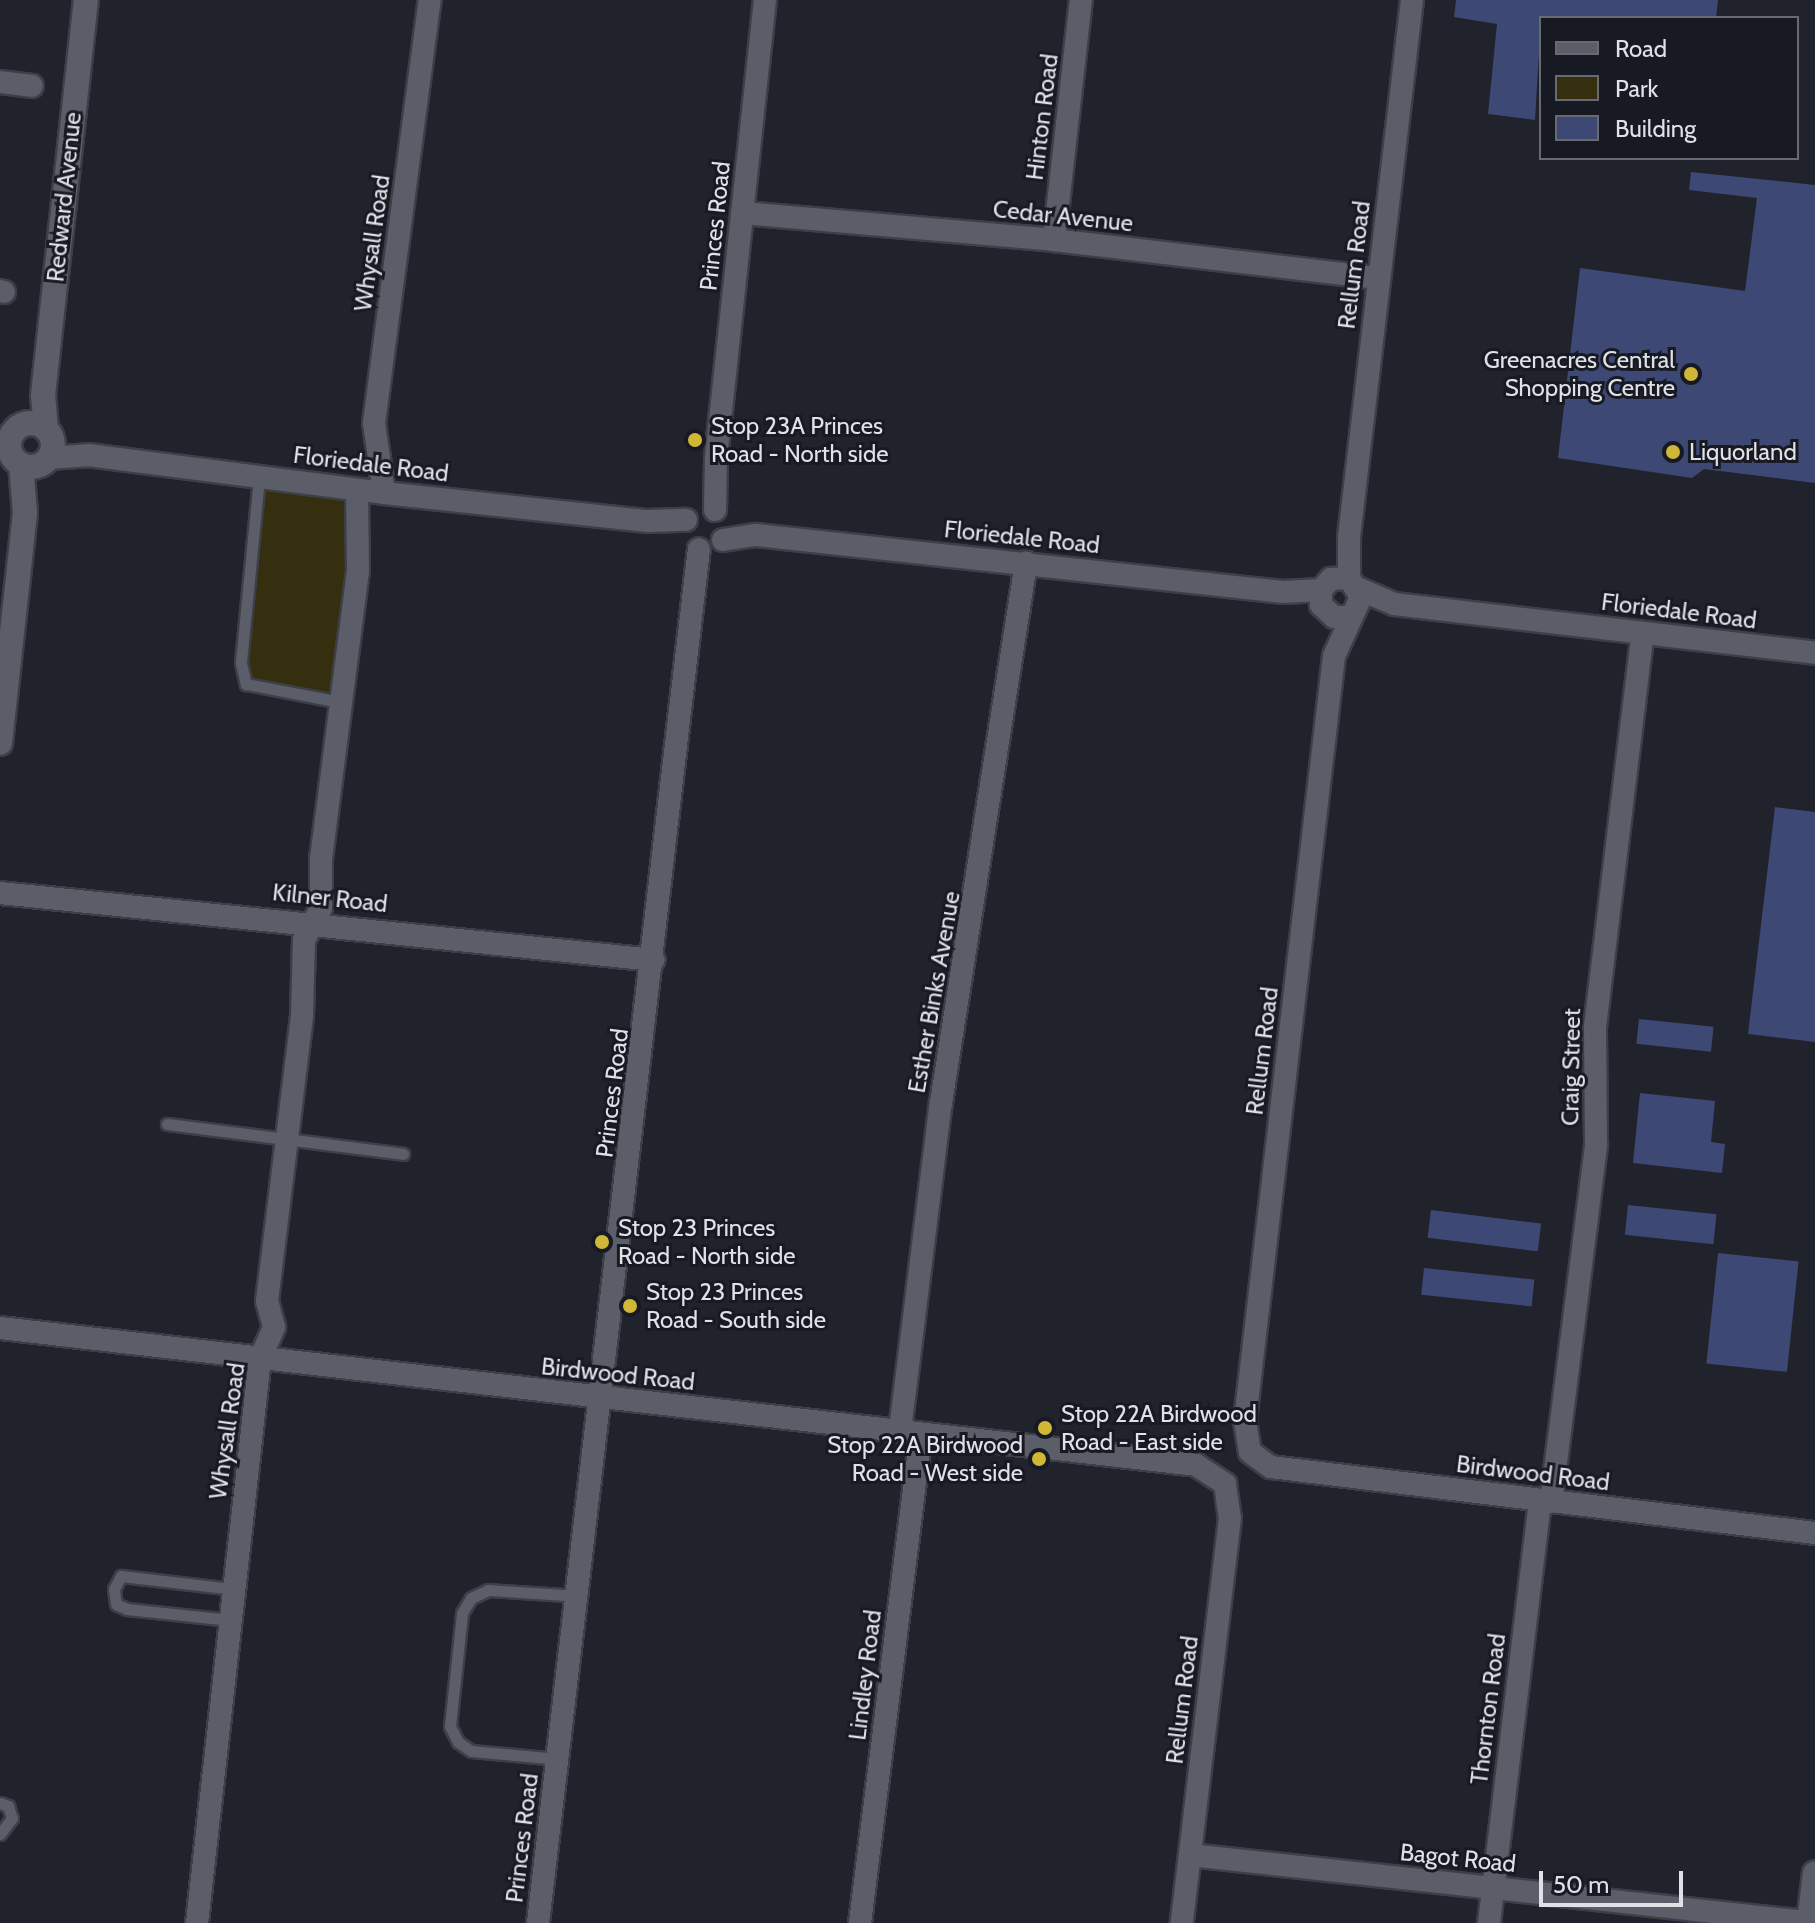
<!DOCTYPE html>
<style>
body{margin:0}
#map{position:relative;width:1815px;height:1923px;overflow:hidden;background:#21232c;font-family:Cabin,sans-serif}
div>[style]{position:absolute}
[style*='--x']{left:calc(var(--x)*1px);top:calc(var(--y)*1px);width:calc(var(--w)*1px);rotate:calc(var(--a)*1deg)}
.green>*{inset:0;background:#352f10}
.building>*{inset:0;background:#3e4874;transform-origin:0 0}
.roads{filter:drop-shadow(2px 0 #3d3f47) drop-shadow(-2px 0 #3d3f47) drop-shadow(0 2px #3d3f47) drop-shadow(0 -2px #3d3f47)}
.lane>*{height:11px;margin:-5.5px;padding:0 5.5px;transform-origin:5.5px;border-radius:5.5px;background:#5b5e69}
.street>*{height:22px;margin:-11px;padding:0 11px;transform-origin:11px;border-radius:11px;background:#5b5e69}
.secondary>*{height:24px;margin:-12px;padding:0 12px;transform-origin:12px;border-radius:12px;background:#5b5e69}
.secondary>.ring{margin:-12px;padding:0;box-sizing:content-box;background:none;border:24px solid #5b5e69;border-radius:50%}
.dots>*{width:22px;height:22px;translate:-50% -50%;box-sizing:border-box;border:4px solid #171a22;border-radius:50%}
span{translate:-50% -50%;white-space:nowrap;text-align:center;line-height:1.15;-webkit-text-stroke:6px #171a22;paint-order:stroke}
.street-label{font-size:24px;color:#dfe1e7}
.poi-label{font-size:24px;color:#dfe1e7}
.right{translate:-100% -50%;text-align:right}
.left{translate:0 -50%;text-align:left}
.legend{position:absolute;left:1539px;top:16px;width:260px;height:144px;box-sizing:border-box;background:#171a22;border:2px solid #676a71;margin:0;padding:10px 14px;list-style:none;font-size:24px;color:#dfe1e7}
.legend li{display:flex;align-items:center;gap:16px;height:40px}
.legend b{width:40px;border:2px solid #676a71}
.scale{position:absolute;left:1539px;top:1871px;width:144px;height:36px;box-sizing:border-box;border:4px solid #dfe1e7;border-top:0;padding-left:10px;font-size:24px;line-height:28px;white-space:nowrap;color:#dfe1e7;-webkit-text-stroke:6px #171a22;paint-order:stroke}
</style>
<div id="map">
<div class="green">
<i style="clip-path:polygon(259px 478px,357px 490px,340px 702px,246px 684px,241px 663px)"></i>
</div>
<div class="building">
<i style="clip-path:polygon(1456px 0,1718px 0,1716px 18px,1541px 18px,1535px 120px,1488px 114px,1497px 24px,1454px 17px)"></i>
<i style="clip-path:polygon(1691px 172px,1815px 185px,1815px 483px,1704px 469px,1692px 478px,1558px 458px,1580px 268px,1745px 291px,1757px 198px,1689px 190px)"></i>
<i style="clip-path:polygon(1775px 807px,1815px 812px,1815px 1042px,1748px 1034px)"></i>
<i style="left:1639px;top:1019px;width:75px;height:25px;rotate:6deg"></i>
<i style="clip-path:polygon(1640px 1093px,1715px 1101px,1711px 1142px,1725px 1144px,1722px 1173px,1633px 1163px)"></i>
<i style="left:1628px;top:1205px;width:89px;height:30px;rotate:6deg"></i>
<i style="left:1431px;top:1210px;width:111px;height:28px;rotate:7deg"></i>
<i style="left:1718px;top:1253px;width:81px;height:111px;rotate:6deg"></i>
<i style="left:1424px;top:1268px;width:111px;height:27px;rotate:6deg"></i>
</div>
<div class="roads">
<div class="lane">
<i style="--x:259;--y:478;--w:186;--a:95.6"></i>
<i style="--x:241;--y:663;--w:22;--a:77"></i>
<i style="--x:246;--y:684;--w:96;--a:10.8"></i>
<i style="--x:167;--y:1124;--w:238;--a:7.2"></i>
<i style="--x:230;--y:1620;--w:104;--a:-173.9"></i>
<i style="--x:127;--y:1609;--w:12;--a:-156"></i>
<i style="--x:116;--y:1604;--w:15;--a:-98"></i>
<i style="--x:114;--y:1589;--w:15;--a:-62"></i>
<i style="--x:121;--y:1576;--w:114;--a:6.6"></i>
<i style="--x:558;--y:1759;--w:87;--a:-174.7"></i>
<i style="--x:471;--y:1751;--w:16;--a:-145"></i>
<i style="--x:458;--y:1742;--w:18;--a:-117"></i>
<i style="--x:450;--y:1726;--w:114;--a:-83.9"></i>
<i style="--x:462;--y:1613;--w:17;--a:-59"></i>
<i style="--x:471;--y:1598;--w:19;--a:-25"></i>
<i style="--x:488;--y:1590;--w:90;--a:3.8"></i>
<i style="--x:0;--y:1803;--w:9;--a:21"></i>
<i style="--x:8;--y:1806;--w:13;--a:72"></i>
<i style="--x:12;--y:1818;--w:20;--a:127"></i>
</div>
<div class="street">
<i style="--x:0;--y:82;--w:32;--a:7"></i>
<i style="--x:742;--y:213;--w:313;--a:4.9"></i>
<i style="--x:1054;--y:240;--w:326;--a:6.7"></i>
<i style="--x:1054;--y:240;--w:242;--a:-83.6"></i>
<i style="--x:0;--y:291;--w:4;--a:14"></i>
<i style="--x:49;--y:458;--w:39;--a:-4"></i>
<i style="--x:88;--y:455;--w:298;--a:7.3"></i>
<i style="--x:384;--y:493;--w:265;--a:6.1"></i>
<i style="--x:648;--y:521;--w:38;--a:-2"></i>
<i style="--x:384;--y:493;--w:71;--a:-98.1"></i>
<i style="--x:374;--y:423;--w:427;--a:-82.5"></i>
<i style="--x:715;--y:510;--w:52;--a:-88.9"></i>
<i style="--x:716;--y:458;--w:461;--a:-83.9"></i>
<i style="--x:723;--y:540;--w:33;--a:-9"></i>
<i style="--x:756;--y:535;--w:530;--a:6.17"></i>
<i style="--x:1283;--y:592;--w:38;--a:-3"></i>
<i style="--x:1349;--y:578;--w:41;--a:-90"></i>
<i style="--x:1349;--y:537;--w:541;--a:-83.31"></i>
<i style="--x:1359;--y:589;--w:38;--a:23"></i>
<i style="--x:1394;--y:604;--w:424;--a:6.6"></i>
<i style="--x:1348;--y:617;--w:14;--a:180"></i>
<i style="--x:1334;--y:617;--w:18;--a:-137"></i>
<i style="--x:1321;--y:605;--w:15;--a:-90"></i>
<i style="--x:1321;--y:590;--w:15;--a:-48"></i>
<i style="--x:1331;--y:579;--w:18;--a:-3"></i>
<i style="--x:1349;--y:578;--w:22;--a:58"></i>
<i style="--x:1361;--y:597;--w:65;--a:114.6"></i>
<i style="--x:1334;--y:656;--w:770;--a:96.64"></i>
<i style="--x:1245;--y:1421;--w:31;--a:81"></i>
<i style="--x:1250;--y:1452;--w:26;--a:36"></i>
<i style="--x:1271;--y:1467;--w:548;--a:6.92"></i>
<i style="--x:0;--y:893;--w:657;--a:5.85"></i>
<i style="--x:0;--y:1328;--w:1204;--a:6.53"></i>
<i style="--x:1196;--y:1465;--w:35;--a:33"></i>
<i style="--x:1225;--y:1484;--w:34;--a:82"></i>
<i style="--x:1230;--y:1518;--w:408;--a:96.8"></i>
<i style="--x:900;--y:1430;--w:330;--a:-82.9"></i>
<i style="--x:941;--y:1103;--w:547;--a:-81.05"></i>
<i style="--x:1551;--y:1502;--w:361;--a:-82.8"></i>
<i style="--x:1596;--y:1144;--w:117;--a:-90.5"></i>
<i style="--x:1595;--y:1027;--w:397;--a:-83.1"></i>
<i style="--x:1190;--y:1855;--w:629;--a:6.21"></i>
<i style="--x:197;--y:1923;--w:568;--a:-83.63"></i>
<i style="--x:260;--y:1359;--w:35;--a:-66"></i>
<i style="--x:274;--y:1327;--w:27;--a:-105"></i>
<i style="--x:267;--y:1301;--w:287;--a:-83"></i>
<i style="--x:302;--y:1016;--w:76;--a:-88.5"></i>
<i style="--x:304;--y:940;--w:36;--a:-62"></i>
<i style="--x:321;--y:908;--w:49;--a:-90"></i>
<i style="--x:321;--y:859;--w:289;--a:-82.7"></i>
<i style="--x:358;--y:572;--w:82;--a:-90.7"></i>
<i style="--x:538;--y:1923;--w:1383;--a:-83.32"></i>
<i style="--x:860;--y:1923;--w:493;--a:-82.9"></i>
<i style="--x:1489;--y:1923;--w:425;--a:-83.1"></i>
</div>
<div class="secondary">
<i class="ring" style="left:9px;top:423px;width:20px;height:20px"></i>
<i style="--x:46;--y:429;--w:34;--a:-95"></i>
<i style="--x:43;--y:395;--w:397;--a:-83.8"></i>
<i style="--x:0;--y:743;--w:231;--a:-83.8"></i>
<i style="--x:25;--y:513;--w:49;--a:-94.7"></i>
<i style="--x:1809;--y:1923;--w:50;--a:-83.2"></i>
</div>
</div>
<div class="dots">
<i style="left:1691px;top:374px;background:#d1b736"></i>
<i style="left:695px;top:440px;background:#d1b736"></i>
<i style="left:1673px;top:452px;background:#d1b736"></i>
<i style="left:602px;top:1242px;background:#d1b736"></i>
<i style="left:630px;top:1306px;background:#d1b736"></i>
<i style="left:1045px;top:1428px;background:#d1b736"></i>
<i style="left:1039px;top:1459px;background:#d1b736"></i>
</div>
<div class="street-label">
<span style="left:1042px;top:117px;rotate:-83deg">Hinton Road</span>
<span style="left:64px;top:197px;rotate:-84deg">Redward Avenue</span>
<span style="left:1063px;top:216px;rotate:6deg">Cedar Avenue</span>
<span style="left:715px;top:226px;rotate:-84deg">Princes Road</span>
<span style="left:372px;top:243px;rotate:-82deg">Whysall Road</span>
<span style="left:1354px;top:265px;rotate:-83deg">Rellum Road</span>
<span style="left:371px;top:464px;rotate:7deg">Floriedale Road</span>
<span style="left:1022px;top:537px;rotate:6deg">Floriedale Road</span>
<span style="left:1679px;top:611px;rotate:7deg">Floriedale Road</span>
<span style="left:330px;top:898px;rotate:6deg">Kilner Road</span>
<span style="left:934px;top:992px;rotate:-80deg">Esther Binks Avenue</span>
<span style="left:1262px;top:1051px;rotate:-83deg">Rellum Road</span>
<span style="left:1571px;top:1067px;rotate:-89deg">Craig Street</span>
<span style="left:612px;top:1093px;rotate:-83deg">Princes Road</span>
<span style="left:618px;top:1374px;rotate:6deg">Birdwood Road</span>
<span style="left:227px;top:1431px;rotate:-82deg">Whysall Road</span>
<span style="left:1533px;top:1473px;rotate:7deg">Birdwood Road</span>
<span style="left:865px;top:1675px;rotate:-83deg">Lindley Road</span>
<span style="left:1182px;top:1700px;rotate:-83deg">Rellum Road</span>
<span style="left:1488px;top:1709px;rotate:-83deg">Thornton Road</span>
<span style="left:522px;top:1838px;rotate:-83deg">Princes Road</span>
<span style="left:1458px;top:1858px;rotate:6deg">Bagot Road</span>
</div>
<div class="poi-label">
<span class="right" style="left:1675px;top:374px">Greenacres Central<br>Shopping Centre</span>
<span class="left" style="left:711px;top:440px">Stop 23A Princes<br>Road - North side</span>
<span class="left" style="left:1689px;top:452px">Liquorland</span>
<span class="left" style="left:618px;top:1242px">Stop 23 Princes<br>Road - North side</span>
<span class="left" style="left:646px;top:1306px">Stop 23 Princes<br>Road - South side</span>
<span class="left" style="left:1061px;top:1428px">Stop 22A Birdwood<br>Road - East side</span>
<span class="right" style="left:1023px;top:1459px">Stop 22A Birdwood<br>Road - West side</span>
</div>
<ul class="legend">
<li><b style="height:10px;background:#5b5e69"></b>Road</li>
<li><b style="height:22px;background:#352f10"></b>Park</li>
<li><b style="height:22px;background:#3e4874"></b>Building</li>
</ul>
<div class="scale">50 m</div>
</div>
